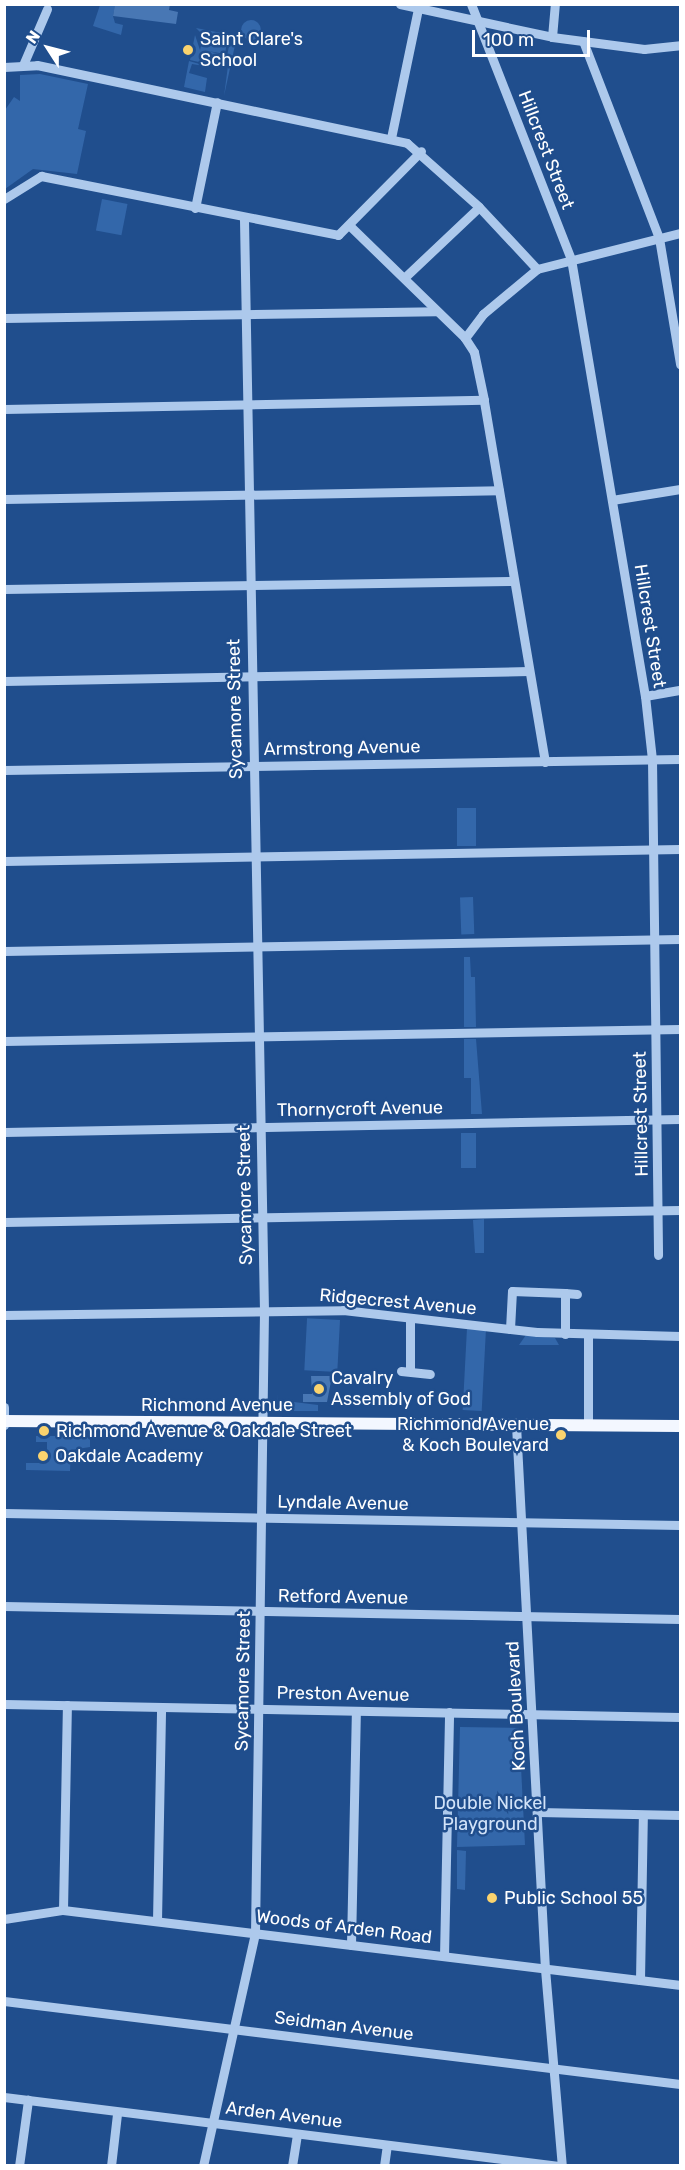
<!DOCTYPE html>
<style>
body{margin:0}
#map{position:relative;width:685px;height:2170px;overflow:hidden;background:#204e8d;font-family:Rubik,sans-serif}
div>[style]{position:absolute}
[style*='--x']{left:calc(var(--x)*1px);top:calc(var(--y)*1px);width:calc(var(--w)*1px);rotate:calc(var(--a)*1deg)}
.green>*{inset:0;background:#3367aa;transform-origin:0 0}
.round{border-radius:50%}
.building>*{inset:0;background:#4877b4}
.minor>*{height:9px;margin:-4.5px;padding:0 4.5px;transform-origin:4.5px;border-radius:4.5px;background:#adc9ec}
.major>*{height:12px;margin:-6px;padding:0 6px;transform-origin:6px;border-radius:6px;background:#f3f7ff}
.dots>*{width:16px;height:16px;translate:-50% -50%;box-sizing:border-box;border:3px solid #204e8d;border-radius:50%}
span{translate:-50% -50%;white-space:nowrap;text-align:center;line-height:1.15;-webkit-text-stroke:5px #204e8d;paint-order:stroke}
.poi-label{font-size:18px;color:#fff}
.left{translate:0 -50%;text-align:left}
.right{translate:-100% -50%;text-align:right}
.street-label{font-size:18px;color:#fff}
.park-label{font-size:18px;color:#d2e3f9}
.frame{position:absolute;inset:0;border:6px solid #fff;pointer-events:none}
.north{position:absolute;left:18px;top:18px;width:60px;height:60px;-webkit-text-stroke:4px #204e8d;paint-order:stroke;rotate:306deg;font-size:16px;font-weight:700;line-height:24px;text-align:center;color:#fff}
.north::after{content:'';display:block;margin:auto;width:21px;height:27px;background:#fff;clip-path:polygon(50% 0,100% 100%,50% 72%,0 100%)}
.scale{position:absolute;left:472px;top:30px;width:118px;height:27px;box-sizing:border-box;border:3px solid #fff;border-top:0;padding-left:8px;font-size:18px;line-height:21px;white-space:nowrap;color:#fff;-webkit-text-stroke:4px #204e8d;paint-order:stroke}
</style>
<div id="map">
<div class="green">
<i style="clip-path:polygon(100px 5px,115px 5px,113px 16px,115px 23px,123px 25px,121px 35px,93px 26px)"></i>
<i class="round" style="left:241px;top:20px;width:20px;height:20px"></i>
<i style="clip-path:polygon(196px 28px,237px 36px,224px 96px,229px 58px,215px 55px,212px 65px,190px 60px,195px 35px,200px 50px,203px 38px,227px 42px,225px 54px,208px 51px,227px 56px,230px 41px,204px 36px)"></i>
<i style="clip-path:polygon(189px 61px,210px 67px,192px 64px,189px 73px,207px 78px,205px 92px,184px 87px)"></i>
<i style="clip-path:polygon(40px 74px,88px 84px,78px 129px,86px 131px,77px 174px,33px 169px,5px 189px,5px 110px,14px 97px,20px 101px,20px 75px)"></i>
<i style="left:102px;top:199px;width:26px;height:32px;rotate:11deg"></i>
<i style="left:457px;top:808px;width:19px;height:38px"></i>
<i style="left:473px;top:897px;width:37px;height:13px;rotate:88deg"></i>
<i style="clip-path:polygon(464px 957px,470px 957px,471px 977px,475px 977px,476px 1027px,464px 1027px)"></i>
<i style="clip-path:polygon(464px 1039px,476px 1039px,482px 1114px,471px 1114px,471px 1078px,464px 1078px)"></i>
<i style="left:461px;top:1133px;width:15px;height:35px"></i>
<i style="clip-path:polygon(484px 1219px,484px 1253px,475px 1253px,473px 1220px)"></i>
<i style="left:340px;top:1320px;width:52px;height:33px;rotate:93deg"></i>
<i style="left:467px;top:1328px;width:19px;height:82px;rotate:3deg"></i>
<i style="clip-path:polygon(526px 1335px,555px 1338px,559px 1345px,519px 1345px)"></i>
<i style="clip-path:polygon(277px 1392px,278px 1400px,318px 1405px,318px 1411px,279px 1411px)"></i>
<i style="clip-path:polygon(36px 1436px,90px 1436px,90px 1447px,71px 1450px,70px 1471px,26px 1470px,26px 1463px,47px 1463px,47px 1442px,36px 1442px)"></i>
<i style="clip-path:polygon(460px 1727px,519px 1728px,525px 1845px,457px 1847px)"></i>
<i style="clip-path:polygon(457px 1850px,466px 1851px,465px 1890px,457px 1889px)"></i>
</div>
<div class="building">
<i style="clip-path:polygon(115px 4px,170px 4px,169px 10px,178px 12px,176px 24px,113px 16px)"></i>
<i style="clip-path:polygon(311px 1376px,332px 1376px,327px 1402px,303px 1402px,303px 1394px,312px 1394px)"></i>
</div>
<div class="minor">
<i style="--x:400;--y:4;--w:156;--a:12.2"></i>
<i style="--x:552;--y:37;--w:93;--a:7.4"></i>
<i style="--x:644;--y:49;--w:36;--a:-6"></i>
<i style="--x:471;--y:4;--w:274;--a:68.6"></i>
<i style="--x:571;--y:259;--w:443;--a:80.4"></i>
<i style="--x:645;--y:696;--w:63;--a:83.7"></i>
<i style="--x:652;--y:759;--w:496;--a:89.3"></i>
<i style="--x:552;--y:37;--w:33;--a:-85"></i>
<i style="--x:583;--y:41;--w:211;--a:68.9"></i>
<i style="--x:659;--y:238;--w:128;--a:80.5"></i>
<i style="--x:23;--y:65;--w:61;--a:-66.8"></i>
<i style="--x:4;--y:67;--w:33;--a:-3"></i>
<i style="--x:37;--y:65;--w:378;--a:11.9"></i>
<i style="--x:407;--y:143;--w:96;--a:41.6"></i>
<i style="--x:479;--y:207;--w:85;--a:46.9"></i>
<i style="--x:391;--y:138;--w:132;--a:-78.2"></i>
<i style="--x:4;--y:199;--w:44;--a:-31.9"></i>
<i style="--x:41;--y:176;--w:303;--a:11.2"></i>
<i style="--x:338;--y:235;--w:118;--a:-45.3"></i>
<i style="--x:195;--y:208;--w:108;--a:-78.3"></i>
<i style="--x:351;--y:227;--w:159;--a:44.2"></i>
<i style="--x:404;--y:278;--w:103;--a:-43.4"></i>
<i style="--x:4;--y:318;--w:432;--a:-0.9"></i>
<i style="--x:4;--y:409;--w:480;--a:-1.1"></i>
<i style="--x:4;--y:499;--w:495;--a:-1"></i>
<i style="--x:612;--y:500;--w:69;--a:-9.2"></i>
<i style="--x:4;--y:589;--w:510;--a:-0.9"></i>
<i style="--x:4;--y:681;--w:525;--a:-1.09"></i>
<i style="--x:645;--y:696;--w:36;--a:-10"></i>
<i style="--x:545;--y:762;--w:367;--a:-99.6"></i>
<i style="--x:484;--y:400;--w:49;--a:-101.8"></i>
<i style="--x:474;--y:352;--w:17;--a:-123"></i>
<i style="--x:465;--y:338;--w:30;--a:-53"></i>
<i style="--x:483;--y:314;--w:70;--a:-39.8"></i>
<i style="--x:537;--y:269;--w:147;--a:-14.1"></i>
<i style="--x:4;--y:770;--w:676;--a:-0.93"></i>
<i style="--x:4;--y:861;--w:676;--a:-1.02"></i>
<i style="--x:4;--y:951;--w:676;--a:-1.02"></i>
<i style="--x:4;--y:1041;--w:676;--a:-1.02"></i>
<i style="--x:4;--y:1132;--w:676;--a:-1.1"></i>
<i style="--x:4;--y:1222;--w:676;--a:-1.02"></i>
<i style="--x:565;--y:1293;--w:12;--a:5"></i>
<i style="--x:4;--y:1315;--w:339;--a:-0.8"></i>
<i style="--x:343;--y:1310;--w:195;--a:6.5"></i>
<i style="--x:537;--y:1332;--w:143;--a:1.6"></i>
<i style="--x:510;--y:1329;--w:38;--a:-87"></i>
<i style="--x:512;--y:1291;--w:53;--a:2.2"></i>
<i style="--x:565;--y:1293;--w:41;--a:90"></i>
<i style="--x:588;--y:1336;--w:89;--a:90"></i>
<i style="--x:401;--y:1371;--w:29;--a:6"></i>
<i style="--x:410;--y:1371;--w:53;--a:-90"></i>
<i style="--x:4;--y:1407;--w:18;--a:90"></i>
<i style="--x:516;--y:1425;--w:545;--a:86.95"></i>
<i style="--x:545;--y:1969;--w:198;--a:85.1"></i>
<i style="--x:4;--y:1513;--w:676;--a:1.02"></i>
<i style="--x:4;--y:1606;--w:676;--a:1.1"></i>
<i style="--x:4;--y:1704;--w:676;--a:1.1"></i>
<i style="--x:539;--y:1812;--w:141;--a:1.2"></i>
<i style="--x:63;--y:1910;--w:205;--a:-88.9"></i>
<i style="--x:4;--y:1919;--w:60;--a:-8.7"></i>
<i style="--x:63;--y:1910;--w:622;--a:6.93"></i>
<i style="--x:157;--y:1921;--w:214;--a:-88.9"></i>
<i style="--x:351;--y:1945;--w:234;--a:-88.8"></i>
<i style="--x:444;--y:1956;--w:244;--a:-88.8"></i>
<i style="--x:640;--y:1980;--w:165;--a:-89"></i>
<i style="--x:4;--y:2001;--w:681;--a:7"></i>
<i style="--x:4;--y:2097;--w:559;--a:7.09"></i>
<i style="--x:19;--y:2166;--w:67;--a:-82.2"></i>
<i style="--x:111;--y:2166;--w:52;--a:-83.4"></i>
<i style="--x:203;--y:2166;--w:239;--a:-77.4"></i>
<i style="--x:255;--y:1933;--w:622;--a:-89.17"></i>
<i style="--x:264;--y:1311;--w:1093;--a:-91.05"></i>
<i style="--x:292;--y:2166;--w:32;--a:-81"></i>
<i style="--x:384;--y:2166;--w:21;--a:-82"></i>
</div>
<div class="major">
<i style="--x:4;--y:1421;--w:676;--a:0.42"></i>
</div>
<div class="dots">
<i style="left:188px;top:50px;background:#fad36e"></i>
<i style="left:319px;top:1389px;background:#fad36e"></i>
<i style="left:44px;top:1431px;background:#fad36e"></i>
<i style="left:561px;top:1435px;background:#fad36e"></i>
<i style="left:43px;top:1456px;background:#fad36e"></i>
<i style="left:492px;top:1898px;background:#fad36e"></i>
</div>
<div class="poi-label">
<span class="left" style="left:200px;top:50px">Saint Clare's<br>School</span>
<span class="left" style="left:331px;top:1389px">Cavalry<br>Assembly of God</span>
<span class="right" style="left:549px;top:1435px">Richmond Avenue<br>&amp; Koch Boulevard</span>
<span class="left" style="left:56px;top:1431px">Richmond Avenue &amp; Oakdale Street</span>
<span class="left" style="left:55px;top:1456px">Oakdale Academy</span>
<span class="left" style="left:504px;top:1898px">Public School 55</span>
</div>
<div class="street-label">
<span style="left:546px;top:150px;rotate:69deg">Hillcrest Street</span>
<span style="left:650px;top:626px;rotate:81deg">Hillcrest Street</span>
<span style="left:235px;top:709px;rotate:-91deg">Sycamore Street</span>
<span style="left:342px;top:748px;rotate:-1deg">Armstrong Avenue</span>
<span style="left:360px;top:1109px;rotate:-1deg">Thornycroft Avenue</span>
<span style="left:641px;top:1114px;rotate:-91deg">Hillcrest Street</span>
<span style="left:245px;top:1195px;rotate:-91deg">Sycamore Street</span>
<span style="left:398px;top:1302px;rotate:5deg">Ridgecrest Avenue</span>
<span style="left:217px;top:1405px">Richmond Avenue</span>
<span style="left:343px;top:1503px;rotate:1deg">Lyndale Avenue</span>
<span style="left:343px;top:1597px;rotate:1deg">Retford Avenue</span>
<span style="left:243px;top:1681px;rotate:-89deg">Sycamore Street</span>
<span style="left:343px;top:1694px;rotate:1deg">Preston Avenue</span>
<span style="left:516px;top:1706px;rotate:-93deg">Koch Boulevard</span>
<span style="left:344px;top:1927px;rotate:7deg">Woods of Arden Road</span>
<span style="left:344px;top:2026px;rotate:7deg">Seidman Avenue</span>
<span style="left:284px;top:2115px;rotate:7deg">Arden Avenue</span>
</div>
<div class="park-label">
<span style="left:490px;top:1814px">Double Nickel<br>Playground</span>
</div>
<div class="frame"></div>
<div class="north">N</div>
<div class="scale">100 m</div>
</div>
